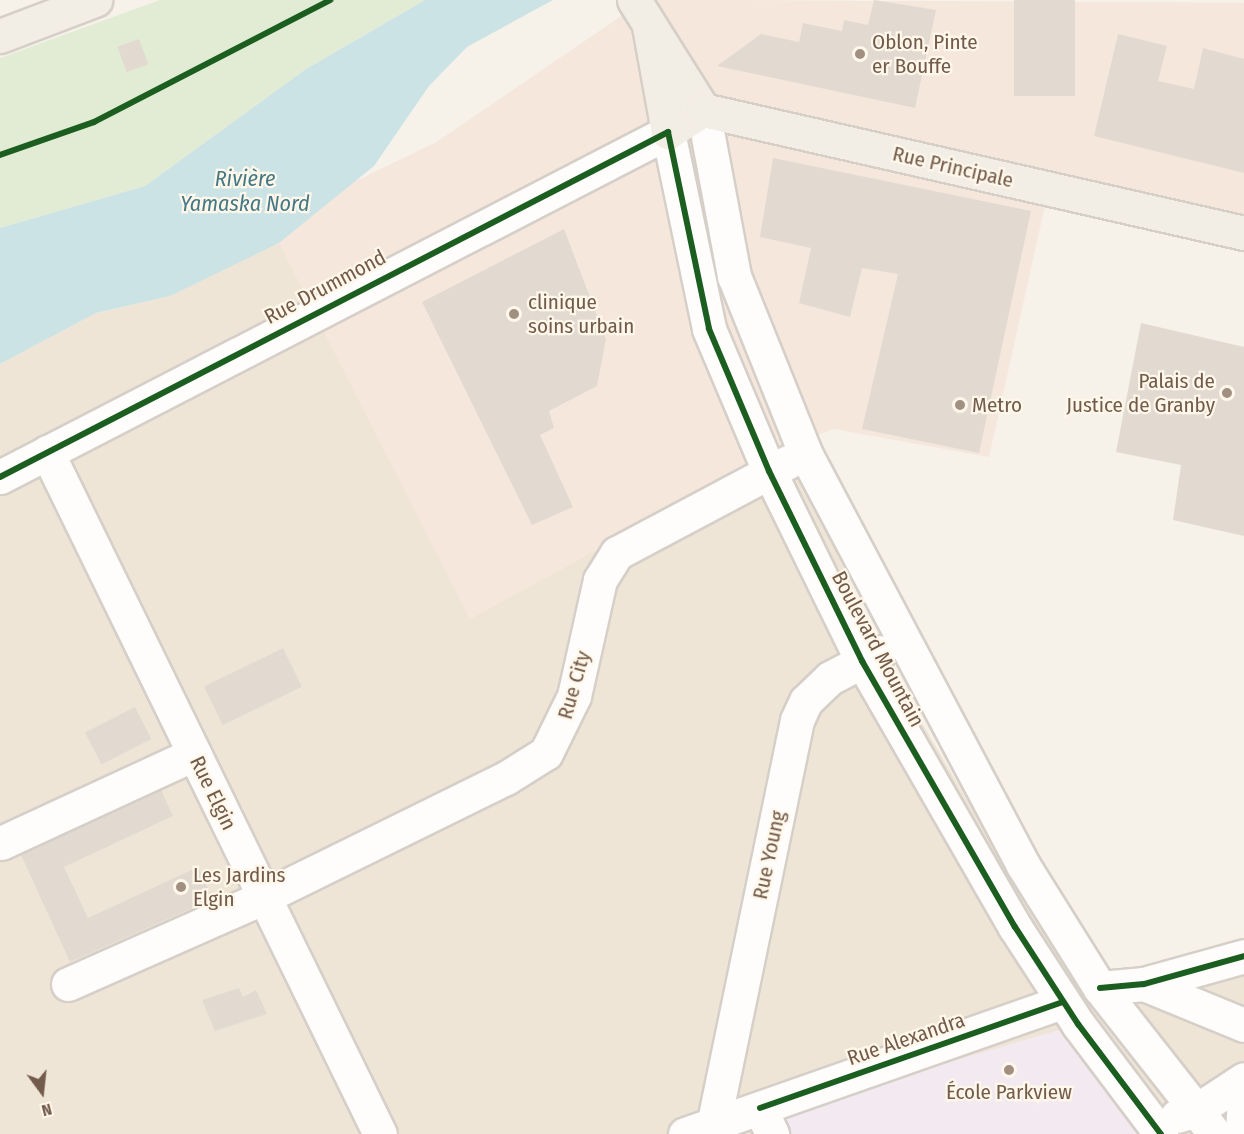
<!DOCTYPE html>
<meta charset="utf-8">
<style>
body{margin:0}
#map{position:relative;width:1244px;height:1134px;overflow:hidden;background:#f6f2e9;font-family:"Fira Sans Condensed",sans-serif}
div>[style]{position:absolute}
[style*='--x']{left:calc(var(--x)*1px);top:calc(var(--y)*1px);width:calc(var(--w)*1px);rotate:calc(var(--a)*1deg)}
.residential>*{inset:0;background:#efe5d7}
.commercial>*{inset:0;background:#f6e7dd}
.education>*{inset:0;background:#f3e9f1}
.green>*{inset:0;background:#e2ecd4}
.water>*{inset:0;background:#cce3e6}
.building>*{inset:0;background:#e2dad1;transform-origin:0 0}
.roads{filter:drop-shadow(2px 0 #d5cfc8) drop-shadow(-2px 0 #d5cfc8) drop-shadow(0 2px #d5cfc8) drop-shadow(0 -2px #d5cfc8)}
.minor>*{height:33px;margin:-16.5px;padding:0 16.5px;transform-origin:16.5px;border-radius:16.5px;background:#fefdfc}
.major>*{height:33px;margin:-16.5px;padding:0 16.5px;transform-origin:16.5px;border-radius:16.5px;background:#f2ede5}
.cycleway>*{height:6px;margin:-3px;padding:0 3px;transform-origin:3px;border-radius:3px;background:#1b5e20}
.dots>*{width:16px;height:16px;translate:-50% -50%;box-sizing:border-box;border:3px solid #fef7ea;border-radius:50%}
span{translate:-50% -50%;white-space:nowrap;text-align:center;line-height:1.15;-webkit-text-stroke:4.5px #fef7ea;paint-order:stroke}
.poi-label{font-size:21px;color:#735b4b}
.left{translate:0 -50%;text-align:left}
.right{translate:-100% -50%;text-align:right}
.street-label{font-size:21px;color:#735b4b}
.water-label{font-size:22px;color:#457985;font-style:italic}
.north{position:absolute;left:12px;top:1062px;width:60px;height:60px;-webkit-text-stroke:4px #fef7ea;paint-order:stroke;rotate:165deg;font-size:16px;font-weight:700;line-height:24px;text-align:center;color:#735b4b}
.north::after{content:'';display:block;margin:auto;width:21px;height:27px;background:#735b4b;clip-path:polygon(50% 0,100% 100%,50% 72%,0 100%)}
</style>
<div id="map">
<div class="residential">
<i style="clip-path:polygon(645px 0,1244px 3px,939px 164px,790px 445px,882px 654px,1081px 995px,1244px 948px,1244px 1134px,0 1134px,0 364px,96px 313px,170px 296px,340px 189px,437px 142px)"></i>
</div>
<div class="commercial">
<i style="clip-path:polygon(645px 0,1244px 3px,1244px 238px,1046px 201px,989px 457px,834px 429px,790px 445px,470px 619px,279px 243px,340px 189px,437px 142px)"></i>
</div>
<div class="education">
<i style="clip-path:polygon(1066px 1028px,1147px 1134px,785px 1134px,774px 1113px)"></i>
</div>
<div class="green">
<i style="clip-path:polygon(160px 0,425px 0,306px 69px,145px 186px,0 228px,0 58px)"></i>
</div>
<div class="water">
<i style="clip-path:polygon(425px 0,553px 0,467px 47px,429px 86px,374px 166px,279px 243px,170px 296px,96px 313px,0 364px,0 228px,145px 186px,306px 69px)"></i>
</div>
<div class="building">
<i style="clip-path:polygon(874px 0,936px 10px,915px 108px,717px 66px,761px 34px,799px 42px,803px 23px,842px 31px,844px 20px,868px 25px)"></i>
<i style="left:1014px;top:0;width:61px;height:96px"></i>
<i style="clip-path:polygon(1118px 34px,1167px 46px,1158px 81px,1194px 89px,1203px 48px,1244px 59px,1244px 173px,1094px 136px)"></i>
<i style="left:139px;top:39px;width:27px;height:23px;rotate:70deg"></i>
<i style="clip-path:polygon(773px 158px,1031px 211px,979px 453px,862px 429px,898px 274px,862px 268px,850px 317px,799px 303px,811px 248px,760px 237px)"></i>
<i style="clip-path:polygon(564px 229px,606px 339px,597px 386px,549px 411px,554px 428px,540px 435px,573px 507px,532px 525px,422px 302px)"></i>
<i style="clip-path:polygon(1141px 323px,1244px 347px,1244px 536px,1173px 520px,1181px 465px,1116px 452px)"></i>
<i style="left:283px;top:648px;width:43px;height:88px;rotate:64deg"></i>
<i style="left:135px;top:707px;width:36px;height:56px;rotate:63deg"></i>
<i style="clip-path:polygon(161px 790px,173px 816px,64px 867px,88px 918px,198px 867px,213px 899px,70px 962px,21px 855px)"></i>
<i style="clip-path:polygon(239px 988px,243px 997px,256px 990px,267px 1014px,215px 1031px,202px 1000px)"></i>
</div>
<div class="roads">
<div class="minor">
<i style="--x:703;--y:110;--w:169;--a:79.4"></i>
<i style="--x:734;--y:276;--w:191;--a:68.1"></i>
<i style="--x:805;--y:453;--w:466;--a:62.1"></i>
<i style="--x:1023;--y:865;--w:145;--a:58"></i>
<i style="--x:1100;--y:988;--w:186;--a:51.8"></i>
<i style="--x:47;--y:452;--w:759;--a:63.98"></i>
<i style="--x:0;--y:477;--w:752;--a:-27.31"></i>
<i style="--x:668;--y:132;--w:201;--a:78.2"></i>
<i style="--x:709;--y:329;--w:154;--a:67.1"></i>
<i style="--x:769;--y:471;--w:212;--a:63.9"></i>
<i style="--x:862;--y:661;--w:307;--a:60.1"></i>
<i style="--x:1015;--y:927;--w:116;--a:57"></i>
<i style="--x:1078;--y:1024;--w:138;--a:53"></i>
<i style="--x:1;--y:843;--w:213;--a:-24.8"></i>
<i style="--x:68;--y:984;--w:214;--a:-23.9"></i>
<i style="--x:264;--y:897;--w:270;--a:-26.2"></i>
<i style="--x:506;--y:778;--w:47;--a:-32"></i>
<i style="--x:546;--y:753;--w:64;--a:-63.8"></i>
<i style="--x:574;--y:696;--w:119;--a:-77.4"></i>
<i style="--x:600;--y:580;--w:32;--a:-58"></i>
<i style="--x:617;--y:553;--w:194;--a:-28"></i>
<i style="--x:1144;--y:984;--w:108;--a:22.3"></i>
<i style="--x:1100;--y:988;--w:44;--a:-5.2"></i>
<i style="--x:1144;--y:984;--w:104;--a:-15.6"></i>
<i style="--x:760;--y:1108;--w:29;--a:65"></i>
<i style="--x:1177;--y:1116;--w:21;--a:-17"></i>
<i style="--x:1197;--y:1110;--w:56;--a:-33.4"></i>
<i style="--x:714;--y:1121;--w:409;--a:-78.3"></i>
<i style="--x:797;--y:720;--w:21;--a:-65"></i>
<i style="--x:806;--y:701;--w:33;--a:-44"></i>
<i style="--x:830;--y:678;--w:56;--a:-27.5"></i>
<i style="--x:685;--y:1134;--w:399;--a:-19.3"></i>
<i style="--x:1242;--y:1134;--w:36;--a:-87"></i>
</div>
<div class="major">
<i style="--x:634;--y:0;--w:130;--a:57.9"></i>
<i style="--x:649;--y:26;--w:108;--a:79.8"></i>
<i style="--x:668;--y:132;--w:41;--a:-32.2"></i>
<i style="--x:703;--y:110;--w:555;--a:12.81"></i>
<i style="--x:0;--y:36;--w:102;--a:-20.8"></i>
</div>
</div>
<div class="cycleway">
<i style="--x:0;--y:155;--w:100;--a:-19.3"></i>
<i style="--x:94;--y:122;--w:266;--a:-27.3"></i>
<i style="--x:0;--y:477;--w:752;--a:-27.31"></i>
<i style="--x:668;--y:132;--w:201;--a:78.2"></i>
<i style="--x:709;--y:329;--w:154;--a:67.1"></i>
<i style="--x:769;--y:471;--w:212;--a:63.9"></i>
<i style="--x:862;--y:661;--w:307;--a:60.1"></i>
<i style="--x:1015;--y:927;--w:116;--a:57"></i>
<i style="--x:1078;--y:1024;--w:138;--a:53"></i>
<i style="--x:1100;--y:988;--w:44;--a:-5.2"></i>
<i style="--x:1144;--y:984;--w:104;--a:-15.6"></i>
<i style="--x:760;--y:1108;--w:320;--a:-19.3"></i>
</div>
<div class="dots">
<i style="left:860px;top:54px;background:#a19082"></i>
<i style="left:514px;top:314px;background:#a19082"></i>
<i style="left:1227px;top:393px;background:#a19082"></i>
<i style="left:960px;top:405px;background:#a19082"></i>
<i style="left:181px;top:887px;background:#a19082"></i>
<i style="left:1009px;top:1070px;background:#a19082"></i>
</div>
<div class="poi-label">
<span class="left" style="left:872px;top:54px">Oblon, Pinte<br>er Bouffe</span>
<span class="left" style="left:528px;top:314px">clinique<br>soins urbain</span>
<span class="right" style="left:1215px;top:393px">Palais de<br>Justice de Granby</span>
<span class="left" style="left:972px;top:405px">Metro</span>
<span class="left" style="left:193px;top:887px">Les Jardins<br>Elgin</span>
<span style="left:1009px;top:1092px">École Parkview</span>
</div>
<div class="street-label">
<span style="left:953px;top:167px;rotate:13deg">Rue Principale</span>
<span style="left:325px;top:287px;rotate:-28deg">Rue Drummond</span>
<span style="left:878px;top:649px;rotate:62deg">Boulevard Mountain</span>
<span style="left:574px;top:685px;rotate:-74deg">Rue City</span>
<span style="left:213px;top:793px;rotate:64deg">Rue Elgin</span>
<span style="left:769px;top:855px;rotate:-78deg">Rue Young</span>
<span style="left:906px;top:1039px;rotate:-19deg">Rue Alexandra</span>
</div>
<div class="water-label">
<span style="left:245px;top:191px">Rivière<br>Yamaska Nord</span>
</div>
<div class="north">N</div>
</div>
